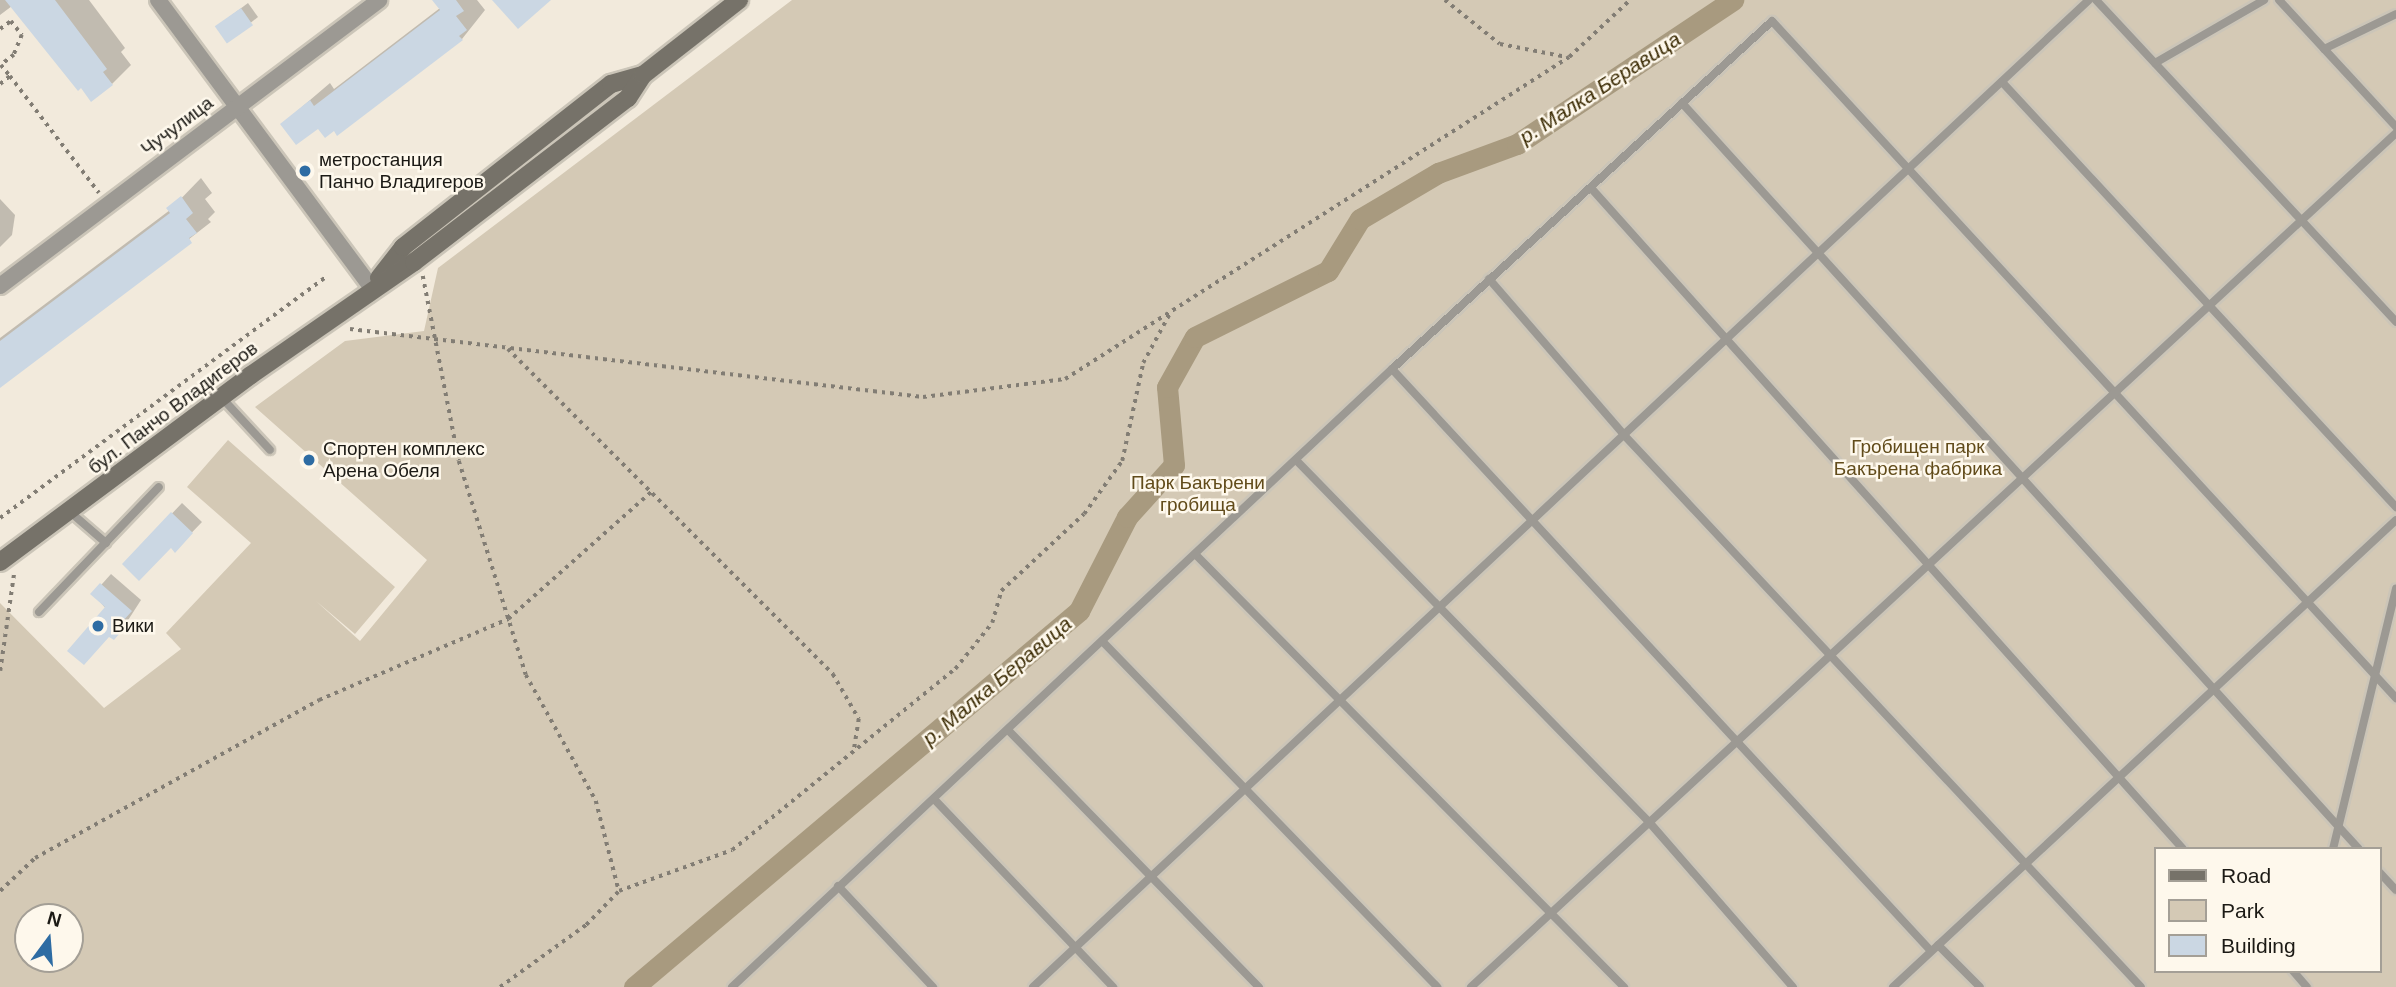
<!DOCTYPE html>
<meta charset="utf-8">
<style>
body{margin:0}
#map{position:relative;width:2396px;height:987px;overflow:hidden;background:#f2eadc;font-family:Helvetica,sans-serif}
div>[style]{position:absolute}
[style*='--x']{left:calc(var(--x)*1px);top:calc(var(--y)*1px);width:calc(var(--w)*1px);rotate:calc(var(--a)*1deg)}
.green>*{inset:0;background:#d4c9b5}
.shadow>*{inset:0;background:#0003}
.canal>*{height:21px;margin:-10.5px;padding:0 10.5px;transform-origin:10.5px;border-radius:10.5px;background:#a89a7f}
.building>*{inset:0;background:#cbd7e3;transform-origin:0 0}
.path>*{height:3.5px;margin-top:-1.75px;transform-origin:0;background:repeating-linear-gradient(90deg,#827d74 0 3.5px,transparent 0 8.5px)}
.roads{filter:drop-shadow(2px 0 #cbc5b8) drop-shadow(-2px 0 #cbc5b8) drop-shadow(0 2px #cbc5b8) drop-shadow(0 -2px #cbc5b8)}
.lane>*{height:8px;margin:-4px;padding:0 4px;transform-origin:4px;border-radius:4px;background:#9c9993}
.street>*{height:16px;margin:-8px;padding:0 8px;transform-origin:8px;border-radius:8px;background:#9c9993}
.secondary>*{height:18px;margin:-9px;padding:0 9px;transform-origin:9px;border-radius:9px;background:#767269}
.dots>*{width:19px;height:19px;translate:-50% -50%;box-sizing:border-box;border:4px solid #fef8ec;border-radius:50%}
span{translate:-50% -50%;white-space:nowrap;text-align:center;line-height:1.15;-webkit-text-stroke:5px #fef8ec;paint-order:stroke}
.street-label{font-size:19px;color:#1c1a15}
.poi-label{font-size:19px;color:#1c1a15}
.left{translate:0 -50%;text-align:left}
.park-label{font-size:19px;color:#614b1a}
.water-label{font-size:21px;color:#3d2d06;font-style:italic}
.legend{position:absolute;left:2154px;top:847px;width:228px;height:126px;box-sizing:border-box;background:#fef8ec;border:2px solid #a49f96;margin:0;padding:9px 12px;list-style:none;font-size:21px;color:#1c1a15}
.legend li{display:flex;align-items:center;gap:14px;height:35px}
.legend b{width:35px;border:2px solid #a49f96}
.north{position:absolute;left:14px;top:903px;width:70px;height:70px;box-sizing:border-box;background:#fef8ec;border:2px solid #a49f96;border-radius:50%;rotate:16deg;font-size:19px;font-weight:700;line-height:28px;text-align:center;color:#1c1a15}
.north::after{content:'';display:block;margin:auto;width:24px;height:32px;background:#2e6ca3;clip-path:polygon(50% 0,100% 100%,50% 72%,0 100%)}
</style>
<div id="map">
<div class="green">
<i style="clip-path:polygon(evenodd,792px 0,2396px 0,2396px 987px,0 987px,0 603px,104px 708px,181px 649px,166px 633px,251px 543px,187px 487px,228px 440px,395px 587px,355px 634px,316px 601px,360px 641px,427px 560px,255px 407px,345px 341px,424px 331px,438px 268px,792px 0,2156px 849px,2380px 849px,2380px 971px,2156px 971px,2156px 849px,792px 0,28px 917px,70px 917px,70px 959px,28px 959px,28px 917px)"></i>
</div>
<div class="shadow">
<i style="clip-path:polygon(0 0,89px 0,125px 48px,121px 52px,131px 65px,112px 84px,12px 6px,0 15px)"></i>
<i style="clip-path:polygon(444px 0,477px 0,485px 10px,462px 39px,334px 129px,282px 124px,330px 83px,334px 89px,440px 8px)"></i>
<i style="clip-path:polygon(248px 3px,258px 17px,228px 41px,224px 21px)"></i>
<i style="clip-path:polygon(201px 178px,212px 193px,205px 199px,215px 212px,208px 219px,211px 222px,0 386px,0 338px,170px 210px)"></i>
<i style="clip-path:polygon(0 199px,15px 215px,12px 235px,0 247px)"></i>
<i style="clip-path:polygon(182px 503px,202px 522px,175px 550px,171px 546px,124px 564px)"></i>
<i style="clip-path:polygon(111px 574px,141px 600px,123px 628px,93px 594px)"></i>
</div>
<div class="canal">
<i style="--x:634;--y:987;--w:583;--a:-40.2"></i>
<i style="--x:1079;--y:611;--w:106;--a:-62.9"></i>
<i style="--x:1127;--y:517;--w:70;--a:-47.9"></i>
<i style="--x:1174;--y:465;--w:78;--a:-95.1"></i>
<i style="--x:1167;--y:387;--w:57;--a:-60.8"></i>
<i style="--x:1195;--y:337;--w:148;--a:-26.4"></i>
<i style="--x:1328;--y:271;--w:61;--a:-58.4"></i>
<i style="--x:1360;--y:219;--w:91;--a:-30.5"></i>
<i style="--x:1438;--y:173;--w:84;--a:-20.2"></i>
<i style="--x:1517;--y:144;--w:260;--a:-33.7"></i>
</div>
<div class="building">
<i style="clip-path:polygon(5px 0,55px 0,107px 69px,103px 72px,113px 85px,91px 102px,81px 88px,78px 91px)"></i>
<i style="clip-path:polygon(432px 0,456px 0,464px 11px,456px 16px,467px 30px,459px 36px,463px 40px,337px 136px,334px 131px,325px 138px,318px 129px,296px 145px,280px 124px,310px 100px,314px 106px,440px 10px)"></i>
<i style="clip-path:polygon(492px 0,551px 0,518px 29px)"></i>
<i style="left:241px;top:8px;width:21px;height:32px;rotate:55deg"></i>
<i style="clip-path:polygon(181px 196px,193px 213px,186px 219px,197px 233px,189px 238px,192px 243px,0 388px,0 341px,170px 213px,166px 208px)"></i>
<i style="clip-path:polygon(171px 512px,193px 533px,175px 553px,171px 548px,139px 581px,122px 564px)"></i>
<i style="clip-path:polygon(100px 583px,132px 611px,122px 622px,126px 626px,114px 640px,109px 637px,84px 665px,67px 651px,105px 607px,90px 594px)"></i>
</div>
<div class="path">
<i style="--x:1445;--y:0;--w:70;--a:38.7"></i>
<i style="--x:1500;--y:44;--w:68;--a:11"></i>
<i style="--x:0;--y:29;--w:14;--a:-36"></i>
<i style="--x:11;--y:21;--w:18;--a:52"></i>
<i style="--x:22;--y:35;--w:22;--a:112"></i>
<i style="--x:14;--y:55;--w:16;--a:142"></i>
<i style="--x:1;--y:65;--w:14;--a:51"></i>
<i style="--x:0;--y:84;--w:13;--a:-39"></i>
<i style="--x:10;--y:76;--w:147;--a:52.7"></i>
<i style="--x:423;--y:276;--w:188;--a:79"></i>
<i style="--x:459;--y:461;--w:224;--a:72.6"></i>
<i style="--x:526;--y:675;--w:144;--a:60.9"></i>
<i style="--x:596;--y:801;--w:93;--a:75.7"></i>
<i style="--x:350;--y:329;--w:577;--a:6.77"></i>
<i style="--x:923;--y:397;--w:143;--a:-7.2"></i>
<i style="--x:1065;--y:379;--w:598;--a:-32.57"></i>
<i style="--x:1569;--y:57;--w:83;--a:-43.1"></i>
<i style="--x:508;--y:349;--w:460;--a:45"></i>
<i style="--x:833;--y:674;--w:52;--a:60"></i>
<i style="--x:859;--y:719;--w:30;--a:99"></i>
<i style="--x:0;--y:518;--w:405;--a:-36.5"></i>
<i style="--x:0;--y:671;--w:99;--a:-81.9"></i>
<i style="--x:0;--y:891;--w:48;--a:-43.3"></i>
<i style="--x:35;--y:858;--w:325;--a:-29.1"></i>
<i style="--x:319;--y:700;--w:206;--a:-23.2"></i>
<i style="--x:508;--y:619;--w:191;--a:-41.6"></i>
<i style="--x:500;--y:987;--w:106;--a:-35.8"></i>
<i style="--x:586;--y:925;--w:47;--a:-45.9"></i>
<i style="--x:619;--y:891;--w:120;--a:-19.9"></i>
<i style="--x:732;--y:850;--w:287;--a:-39.1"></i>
<i style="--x:955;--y:669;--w:59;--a:-51.2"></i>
<i style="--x:992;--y:623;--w:33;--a:-74"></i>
<i style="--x:1001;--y:591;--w:113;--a:-42.9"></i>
<i style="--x:1084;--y:514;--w:65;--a:-54.4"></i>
<i style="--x:1122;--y:461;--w:100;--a:-77.9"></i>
<i style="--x:1143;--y:363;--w:57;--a:-61.6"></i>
</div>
<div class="roads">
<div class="lane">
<i style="--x:2096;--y:0;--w:440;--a:47"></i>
<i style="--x:2279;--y:0;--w:173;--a:47.3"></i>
<i style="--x:2324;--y:49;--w:80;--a:-25.9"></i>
<i style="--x:2155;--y:63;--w:126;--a:-30"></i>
<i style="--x:2002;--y:82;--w:580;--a:47.17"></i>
<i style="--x:1682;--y:103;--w:1007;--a:47.78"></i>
<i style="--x:1591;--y:188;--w:887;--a:48.15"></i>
<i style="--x:1489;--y:279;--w:206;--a:49.1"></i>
<i style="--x:1624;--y:435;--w:756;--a:46.88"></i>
<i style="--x:1392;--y:369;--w:793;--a:47.2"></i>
<i style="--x:221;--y:397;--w:72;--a:47.2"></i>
<i style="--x:1296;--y:460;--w:506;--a:45.72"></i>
<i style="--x:1649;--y:822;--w:219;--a:48.9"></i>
<i style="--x:69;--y:511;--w:49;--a:40.9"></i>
<i style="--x:1197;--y:556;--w:607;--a:45.27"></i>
<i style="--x:39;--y:612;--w:173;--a:-46.2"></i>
<i style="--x:1104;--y:643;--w:479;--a:45.9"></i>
<i style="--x:1009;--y:731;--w:358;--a:45.7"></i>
<i style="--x:934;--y:799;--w:260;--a:46.4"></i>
<i style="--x:2333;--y:849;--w:268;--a:-76.4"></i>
<i style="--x:2380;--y:873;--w:23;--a:47"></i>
<i style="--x:838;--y:886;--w:139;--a:46.8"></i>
<i style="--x:1938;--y:945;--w:59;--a:45"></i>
<i style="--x:2293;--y:971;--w:21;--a:49"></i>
<i style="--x:732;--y:987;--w:904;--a:-43.12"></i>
<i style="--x:1392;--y:369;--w:515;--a:-42.48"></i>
<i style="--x:1772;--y:21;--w:921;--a:47.33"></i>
<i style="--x:1033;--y:987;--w:1445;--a:-43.07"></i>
<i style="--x:1471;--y:987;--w:1259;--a:-42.71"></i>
<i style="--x:1893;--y:987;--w:686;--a:-42.87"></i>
</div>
<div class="street">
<i style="--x:158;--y:0;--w:359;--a:53.4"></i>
<i style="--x:0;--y:286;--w:475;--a:-37"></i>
</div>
<div class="secondary">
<i style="--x:379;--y:278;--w:39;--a:-52"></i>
<i style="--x:403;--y:247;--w:264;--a:-38.1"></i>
<i style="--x:611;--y:84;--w:33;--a:-16"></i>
<i style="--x:0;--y:562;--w:313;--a:-36.7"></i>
<i style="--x:251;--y:375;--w:198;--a:-34.7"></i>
<i style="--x:414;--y:262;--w:270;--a:-37.5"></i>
<i style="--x:628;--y:98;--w:27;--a:-57"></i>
<i style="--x:643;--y:75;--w:122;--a:-38"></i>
</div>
</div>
<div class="dots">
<i style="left:305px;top:171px;background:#2e6ca3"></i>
<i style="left:309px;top:460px;background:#2e6ca3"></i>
<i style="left:98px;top:626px;background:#2e6ca3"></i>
</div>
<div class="street-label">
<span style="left:177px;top:126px;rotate:-37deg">Чучулица</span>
<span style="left:173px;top:408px;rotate:-37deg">бул. Панчо Владигеров</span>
</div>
<div class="poi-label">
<span class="left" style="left:319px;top:171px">метростанция<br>Панчо Владигеров</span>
<span class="left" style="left:323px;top:460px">Спортен комплекс<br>Арена Обеля</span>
<span class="left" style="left:112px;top:626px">Вики</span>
</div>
<div class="park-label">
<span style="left:1918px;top:458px">Гробищен парк<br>Бакърена фабрика</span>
<span style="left:1198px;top:494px">Парк Бакърени<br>гробища</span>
</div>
<div class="water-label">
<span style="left:1600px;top:88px;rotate:-33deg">р. Малка Беравица</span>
<span style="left:997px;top:681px;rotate:-40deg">р. Малка Беравица</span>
</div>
<ul class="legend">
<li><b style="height:9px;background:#767269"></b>Road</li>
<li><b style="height:19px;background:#d4c9b5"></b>Park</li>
<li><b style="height:19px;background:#cbd7e3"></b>Building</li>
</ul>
<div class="north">N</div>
</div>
